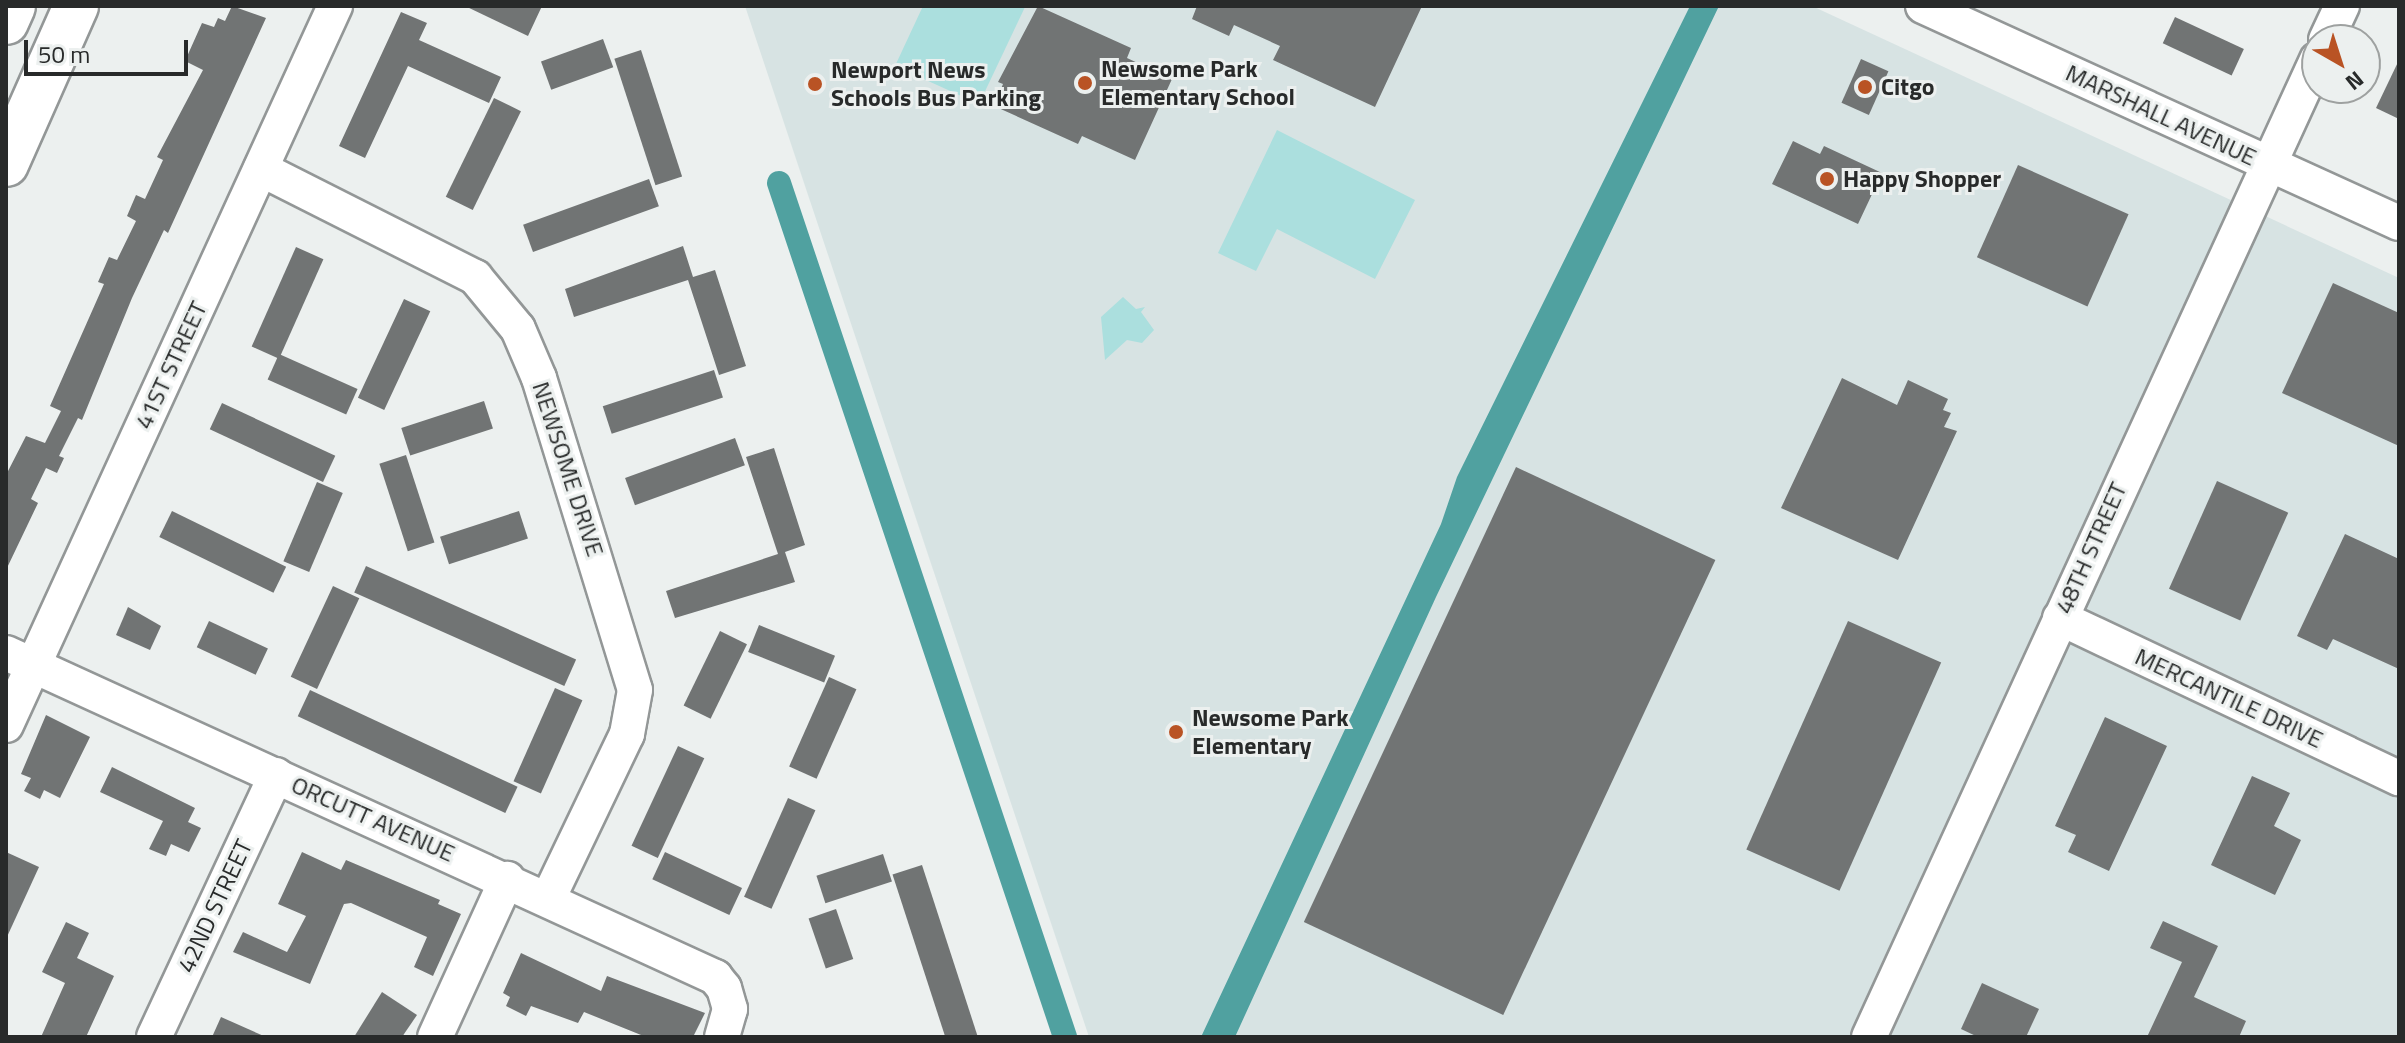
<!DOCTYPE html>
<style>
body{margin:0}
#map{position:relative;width:2405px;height:1043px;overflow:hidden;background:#ecf0ef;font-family:"Titillium Web",sans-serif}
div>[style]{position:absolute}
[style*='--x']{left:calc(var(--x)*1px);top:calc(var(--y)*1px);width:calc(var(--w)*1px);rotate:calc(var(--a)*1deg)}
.built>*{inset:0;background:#d7e3e3}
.green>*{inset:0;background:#abdfde}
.water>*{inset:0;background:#50a1a0}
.canal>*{height:24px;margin:-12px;padding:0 12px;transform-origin:12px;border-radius:12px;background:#50a1a0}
.building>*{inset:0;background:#717474;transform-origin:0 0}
.roads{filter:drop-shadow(2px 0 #939797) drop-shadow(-2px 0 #939797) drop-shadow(0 2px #939797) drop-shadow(0 -2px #939797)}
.minor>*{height:34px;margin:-17px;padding:0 17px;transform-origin:17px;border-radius:17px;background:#fff}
.highway>*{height:44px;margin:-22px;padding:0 22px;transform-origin:22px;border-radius:22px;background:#fff}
.dots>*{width:22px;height:22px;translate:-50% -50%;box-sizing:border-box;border:4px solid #ecf0ef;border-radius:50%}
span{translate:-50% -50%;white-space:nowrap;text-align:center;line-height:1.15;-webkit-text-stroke:6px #ecf0ef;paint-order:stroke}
.poi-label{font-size:24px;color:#282a2a;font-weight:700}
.left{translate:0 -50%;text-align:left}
.street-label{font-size:24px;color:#282a2a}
.frame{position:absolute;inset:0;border:8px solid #282a2a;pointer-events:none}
.north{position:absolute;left:2301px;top:24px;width:80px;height:80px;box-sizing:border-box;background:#ecf0ef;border:2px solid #9ea1a0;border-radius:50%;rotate:141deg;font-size:22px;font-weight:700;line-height:32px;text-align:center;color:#282a2a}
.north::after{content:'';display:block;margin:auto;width:28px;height:36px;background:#b95324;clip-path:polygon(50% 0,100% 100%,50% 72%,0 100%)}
.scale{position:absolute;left:24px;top:40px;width:164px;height:36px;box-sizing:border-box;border:4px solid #282a2a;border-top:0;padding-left:10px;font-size:24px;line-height:28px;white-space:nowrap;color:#282a2a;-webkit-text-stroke:6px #ecf0ef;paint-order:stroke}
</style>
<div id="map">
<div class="built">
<i style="clip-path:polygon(745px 6px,1812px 6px,2399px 278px,2399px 1037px,1089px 1037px)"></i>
</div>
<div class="green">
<i style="clip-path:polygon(923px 6px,1025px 7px,979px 104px,895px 66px)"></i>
<i style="clip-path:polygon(1277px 130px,1415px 200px,1375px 279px,1277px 229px,1256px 271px,1218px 253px)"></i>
<i style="clip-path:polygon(1123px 297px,1136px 309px,1145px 307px,1141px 312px,1154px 330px,1142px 343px,1127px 340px,1105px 360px,1101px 317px)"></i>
</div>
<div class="water">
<i style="clip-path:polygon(1690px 6px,1719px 6px,1436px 597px,1235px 1037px,1201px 1037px,1441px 524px,1457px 477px)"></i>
</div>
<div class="canal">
<i style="--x:779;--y:183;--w:901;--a:71.48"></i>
</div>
<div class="building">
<i style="clip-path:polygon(232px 6px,266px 18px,168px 233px,164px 230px,132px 298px,82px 420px,78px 418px,59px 456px,64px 458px,57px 473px,46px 468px,31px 499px,38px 503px,6px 570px,6px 475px,26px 436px,45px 443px,61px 411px,50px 406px,104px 284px,98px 282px,109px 257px,117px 260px,136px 221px,127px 216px,136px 195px,145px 199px,163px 160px,157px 157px,203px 70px,185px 61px,202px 23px,214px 27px,218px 18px,225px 21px)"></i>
<i style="clip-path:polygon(465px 6px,542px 6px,528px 36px)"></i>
<i style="clip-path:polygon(1038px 6px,1131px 48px,1127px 58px,1172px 79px,1135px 160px,1082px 136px,1078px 144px,994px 106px,1003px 84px,998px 82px)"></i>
<i style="clip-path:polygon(1197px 6px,1422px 6px,1375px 107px,1273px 60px,1280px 46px,1234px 25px,1229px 36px,1192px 19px)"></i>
<i style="clip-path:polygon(401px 12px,427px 23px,419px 40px,501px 77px,489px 103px,408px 66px,365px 158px,339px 146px)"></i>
<i style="left:2175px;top:17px;width:76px;height:29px;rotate:25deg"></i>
<i style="left:603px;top:39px;width:30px;height:66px;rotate:70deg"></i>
<i style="left:641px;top:50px;width:133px;height:28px;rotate:72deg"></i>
<i style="left:1861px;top:59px;width:30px;height:48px;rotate:24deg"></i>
<i style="clip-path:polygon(2399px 60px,2399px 119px,2376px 108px)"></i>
<i style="left:494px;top:98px;width:30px;height:110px;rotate:26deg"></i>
<i style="clip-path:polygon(1793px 141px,1820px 154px,1824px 146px,1882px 173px,1858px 224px,1772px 184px)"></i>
<i style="left:2018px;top:165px;width:121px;height:101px;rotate:24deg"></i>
<i style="left:649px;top:179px;width:29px;height:134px;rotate:70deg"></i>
<i style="clip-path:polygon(683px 246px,693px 277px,715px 270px,746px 366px,719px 375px,688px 280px,574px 317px,565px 289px)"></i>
<i style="left:296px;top:247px;width:30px;height:109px;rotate:24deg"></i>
<i style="clip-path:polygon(2333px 283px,2399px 313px,2399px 446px,2282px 393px)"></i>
<i style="left:404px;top:299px;width:29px;height:109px;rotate:25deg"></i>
<i style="left:279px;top:354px;width:86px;height:28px;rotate:24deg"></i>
<i style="left:714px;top:370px;width:29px;height:117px;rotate:72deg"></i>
<i style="clip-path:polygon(1842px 378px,1897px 405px,1908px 380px,1948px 399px,1943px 410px,1951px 413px,1944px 427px,1957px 431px,1898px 560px,1781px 508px)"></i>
<i style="left:484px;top:401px;width:29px;height:87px;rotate:72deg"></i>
<i style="left:222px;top:403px;width:125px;height:29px;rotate:25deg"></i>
<i style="left:735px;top:438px;width:29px;height:117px;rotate:70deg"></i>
<i style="clip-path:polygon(774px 448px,805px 545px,785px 552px,795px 582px,675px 618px,666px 591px,778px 554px,746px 457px)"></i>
<i style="left:406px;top:455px;width:92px;height:28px;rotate:72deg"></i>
<i style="left:1516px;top:467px;width:220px;height:502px;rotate:25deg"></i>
<i style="left:2217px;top:481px;width:78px;height:118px;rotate:24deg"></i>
<i style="left:317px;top:482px;width:28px;height:86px;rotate:23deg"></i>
<i style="left:172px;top:511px;width:127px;height:29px;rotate:26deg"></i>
<i style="left:519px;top:511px;width:29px;height:83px;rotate:72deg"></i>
<i style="clip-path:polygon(2345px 534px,2399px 559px,2399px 669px,2333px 639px,2327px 650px,2297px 636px)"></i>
<i style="left:366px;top:566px;width:230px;height:29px;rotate:24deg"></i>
<i style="left:333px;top:586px;width:29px;height:100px;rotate:25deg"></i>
<i style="clip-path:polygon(128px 607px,161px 626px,150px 650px,116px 635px)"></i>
<i style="left:209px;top:621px;width:65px;height:29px;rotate:25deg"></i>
<i style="left:1848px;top:621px;width:102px;height:250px;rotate:24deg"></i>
<i style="left:759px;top:625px;width:82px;height:29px;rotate:22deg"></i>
<i style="left:720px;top:631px;width:30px;height:83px;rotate:26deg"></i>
<i style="left:829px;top:677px;width:30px;height:98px;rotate:24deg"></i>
<i style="left:555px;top:688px;width:30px;height:102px;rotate:24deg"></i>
<i style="left:310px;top:690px;width:229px;height:29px;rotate:25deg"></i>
<i style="clip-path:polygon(46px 715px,90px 737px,60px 798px,44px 790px,40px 799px,24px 791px,31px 778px,21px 774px)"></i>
<i style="clip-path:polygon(2105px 717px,2167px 746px,2109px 871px,2068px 852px,2076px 835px,2055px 826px)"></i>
<i style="left:678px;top:746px;width:29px;height:110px;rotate:25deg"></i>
<i style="clip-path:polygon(112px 767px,195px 808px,188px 822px,201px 828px,189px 852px,171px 844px,166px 856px,149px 849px,163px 821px,100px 792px)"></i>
<i style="clip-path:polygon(2252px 776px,2290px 793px,2274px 826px,2301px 840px,2275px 895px,2211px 865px)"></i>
<i style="left:788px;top:798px;width:30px;height:108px;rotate:24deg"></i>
<i style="clip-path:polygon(6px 852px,39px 867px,6px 939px)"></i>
<i style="clip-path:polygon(302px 852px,341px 870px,346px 860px,440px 900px,438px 904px,461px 914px,433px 976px,414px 967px,427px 937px,351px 903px,344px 904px,310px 984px,233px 952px,243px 932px,287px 952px,306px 916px,278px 904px)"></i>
<i style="left:665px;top:852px;width:85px;height:30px;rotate:25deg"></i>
<i style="left:883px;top:854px;width:29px;height:70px;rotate:72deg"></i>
<i style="left:922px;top:865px;width:181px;height:31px;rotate:72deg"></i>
<i style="left:836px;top:909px;width:53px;height:29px;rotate:71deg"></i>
<i style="clip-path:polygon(2163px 921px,2218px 946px,2194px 997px,2246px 1021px,2239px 1037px,2147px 1037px,2182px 962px,2150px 948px)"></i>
<i style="clip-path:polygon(66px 922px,89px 933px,77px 958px,114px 976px,86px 1037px,41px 1037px,65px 983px,42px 972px)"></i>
<i style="clip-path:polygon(521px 953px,601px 991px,607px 976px,705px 1013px,693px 1037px,646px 1037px,584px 1012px,578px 1023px,531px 1006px,526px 1016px,506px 1006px,510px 997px,503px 993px)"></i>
<i style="clip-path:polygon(1982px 983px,2039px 1009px,2026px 1037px,1978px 1037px,1961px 1029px)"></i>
<i style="clip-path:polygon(382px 992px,417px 1015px,402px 1037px,354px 1037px)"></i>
<i style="clip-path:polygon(221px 1017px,266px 1037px,212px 1037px)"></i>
</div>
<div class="roads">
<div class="minor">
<i style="--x:1923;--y:6;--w:523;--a:24.51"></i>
<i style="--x:2326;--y:40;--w:38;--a:-65"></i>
<i style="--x:261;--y:169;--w:240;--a:26.8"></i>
<i style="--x:475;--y:277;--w:67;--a:50.4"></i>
<i style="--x:518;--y:329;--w:53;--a:66.8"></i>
<i style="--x:539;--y:378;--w:326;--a:72.9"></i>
<i style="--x:635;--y:690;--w:45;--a:100.3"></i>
<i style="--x:627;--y:734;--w:181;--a:115.6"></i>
<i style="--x:2060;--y:618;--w:375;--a:25.3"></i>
<i style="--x:6;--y:653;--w:780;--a:24.56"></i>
<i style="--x:715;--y:977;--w:14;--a:51"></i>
<i style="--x:724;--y:988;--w:22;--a:74"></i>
<i style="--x:730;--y:1009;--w:29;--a:106"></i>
<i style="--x:6;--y:725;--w:791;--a:-65.41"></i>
<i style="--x:154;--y:1037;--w:289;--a:-65"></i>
<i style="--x:435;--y:1037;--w:174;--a:-65.5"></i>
<i style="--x:1869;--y:1037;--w:1075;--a:-65.37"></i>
</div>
<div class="highway">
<i style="--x:6;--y:22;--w:17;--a:-66"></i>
<i style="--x:6;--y:164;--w:173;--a:-66.1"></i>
</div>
</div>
<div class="dots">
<i style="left:1085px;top:83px;background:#b95324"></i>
<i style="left:815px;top:84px;background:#b95324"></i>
<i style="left:1865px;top:87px;background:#b95324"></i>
<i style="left:1827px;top:179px;background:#b95324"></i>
<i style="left:1176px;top:732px;background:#b95324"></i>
</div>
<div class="poi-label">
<span class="left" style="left:1101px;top:83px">Newsome Park<br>Elementary School</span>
<span class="left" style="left:831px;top:84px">Newport News<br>Schools Bus Parking</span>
<span class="left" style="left:1881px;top:87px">Citgo</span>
<span class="left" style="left:1843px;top:179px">Happy Shopper</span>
<span class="left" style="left:1192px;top:732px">Newsome Park<br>Elementary</span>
</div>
<div class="street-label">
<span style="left:2161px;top:115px;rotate:25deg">MARSHALL AVENUE</span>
<span style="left:171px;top:365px;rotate:-65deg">41ST STREET</span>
<span style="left:568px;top:469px;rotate:72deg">NEWSOME DRIVE</span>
<span style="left:2091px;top:548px;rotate:-66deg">48TH STREET</span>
<span style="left:2229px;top:698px;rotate:25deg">MERCANTILE DRIVE</span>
<span style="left:373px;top:819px;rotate:24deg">ORCUTT AVENUE</span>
<span style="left:215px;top:906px;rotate:-65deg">42ND STREET</span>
</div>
<div class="frame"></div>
<div class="north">N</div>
<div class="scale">50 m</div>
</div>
